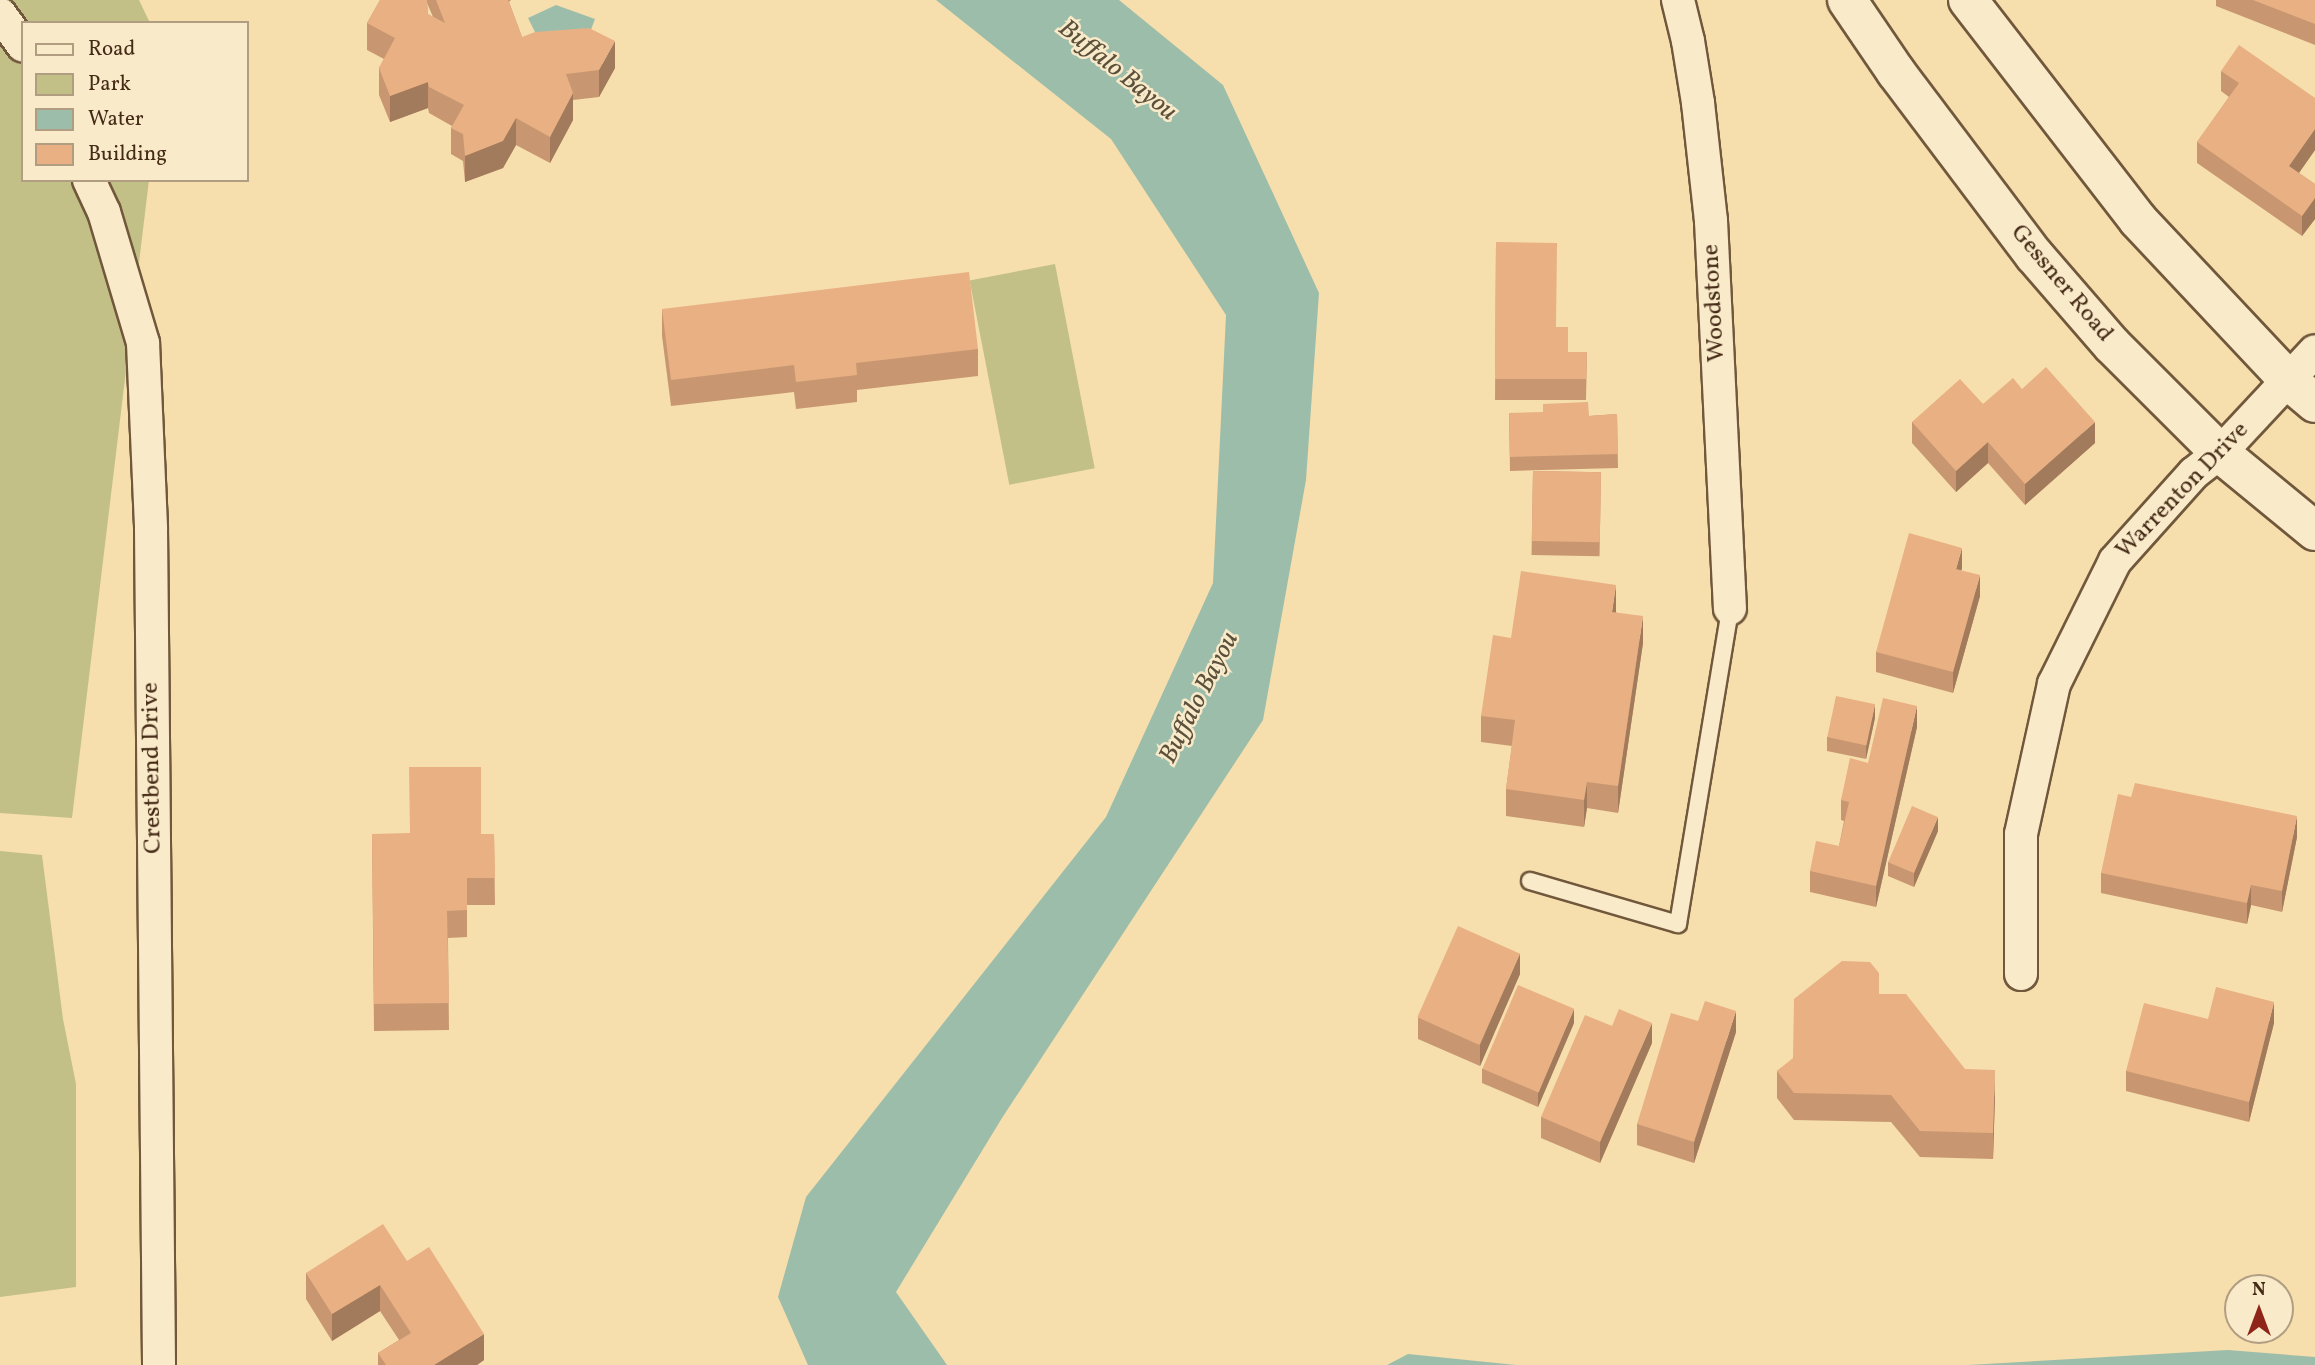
<!DOCTYPE html>
<style>
body{margin:0}
#map{position:relative;width:2315px;height:1365px;overflow:hidden;background:#f6dfad;font-family:Vollkorn,serif}
div>[style]{position:absolute}
[style*='--x']{left:calc(var(--x)*1px);top:calc(var(--y)*1px);width:calc(var(--w)*1px);rotate:calc(var(--a)*1deg)}
.green>*{inset:0;background:#c2c086;transform-origin:0 0}
.water>*{inset:0;background:#9dbdab}
.roads{filter:drop-shadow(2px 0 #71583c) drop-shadow(-2px 0 #71583c) drop-shadow(0 2px #71583c) drop-shadow(0 -2px #71583c)}
.service>*{height:16px;margin:-8px;padding:0 8px;transform-origin:8px;border-radius:8px;background:#f9eaca}
.minor>*{height:32px;margin:-16px;padding:0 16px;transform-origin:16px;border-radius:16px;background:#f9eaca}
.secondary>*{height:38px;margin:-19px;padding:0 19px;transform-origin:19px;border-radius:19px;background:#f9eaca}
.wall>*{inset:0;background:#c89771;transform-origin:0 0}
.shaded-wall>*{inset:0;background:#a27b5c}
.building>*{inset:0;background:#e8b083;transform-origin:0 0}
span{translate:-50% -50%;white-space:nowrap;text-align:center;line-height:1.15;-webkit-text-stroke:5px #f9eaca;paint-order:stroke}
.street-label{font-size:24px;color:#452b16}
.water-label{font-size:26px;color:#5b503b;font-style:italic}
.legend{position:absolute;left:21px;top:21px;width:228px;height:161px;box-sizing:border-box;background:#f9eaca;border:2px solid #b19e82;margin:0;padding:9px 12px;list-style:none;font-size:21px;color:#452b16}
.legend li{display:flex;align-items:center;gap:14px;height:35px}
.legend b{width:35px;border:2px solid #b19e82}
.north{position:absolute;left:2224px;top:1274px;width:70px;height:70px;box-sizing:border-box;background:#f9eaca;border:2px solid #b19e82;border-radius:50%;rotate:0deg;font-size:19px;font-weight:700;line-height:28px;text-align:center;color:#452b16}
.north::after{content:'';display:block;margin:auto;width:24px;height:32px;background:#8f2418;clip-path:polygon(50% 0,100% 100%,50% 72%,0 100%)}
</style>
<div id="map">
<div class="green">
<i style="clip-path:polygon(0 0,139px 0,150px 23px,23px 23px,23px 180px,149px 180px,72px 818px,0 813px)"></i>
<i style="left:1055px;top:264px;width:208px;height:87px;rotate:79deg"></i>
<i style="clip-path:polygon(0 851px,42px 855px,63px 1019px,76px 1084px,76px 1287px,0 1297px)"></i>
</div>
<div class="water">
<i style="clip-path:polygon(936px 0,1119px 0,1223px 85px,1319px 293px,1306px 480px,1263px 720px,1002px 1118px,896px 1292px,947px 1365px,808px 1365px,778px 1297px,806px 1197px,1106px 817px,1213px 583px,1226px 315px,1111px 139px)"></i>
<i style="clip-path:polygon(556px 5px,595px 19px,586px 43px,539px 40px,528px 18px)"></i>
<i style="clip-path:polygon(2228px 1350px,2315px 1357px,2315px 1365px,1968px 1365px)"></i>
<i style="clip-path:polygon(1408px 1354px,1516px 1365px,1387px 1365px)"></i>
</div>
<div class="roads">
<div class="service">
<i style="--x:1530;--y:881;--w:154;--a:16.2"></i>
<i style="--x:1678;--y:924;--w:319;--a:-80.6"></i>
</div>
<div class="minor">
<i style="--x:1678;--y:0;--w:42;--a:76.3"></i>
<i style="--x:1688;--y:41;--w:63;--a:80.8"></i>
<i style="--x:1698;--y:103;--w:119;--a:83.7"></i>
<i style="--x:1711;--y:221;--w:388;--a:87.2"></i>
<i style="--x:0;--y:14;--w:39;--a:54"></i>
<i style="--x:89;--y:180;--w:35;--a:65"></i>
<i style="--x:104;--y:212;--w:137;--a:73.4"></i>
<i style="--x:143;--y:343;--w:186;--a:87.5"></i>
<i style="--x:151;--y:529;--w:836;--a:89.45"></i>
<i style="--x:2021;--y:974;--w:140;--a:-90"></i>
<i style="--x:2021;--y:834;--w:154;--a:-77.6"></i>
<i style="--x:2054;--y:684;--w:137;--a:-63.6"></i>
<i style="--x:2115;--y:561;--w:118;--a:-48.1"></i>
<i style="--x:2194;--y:473;--w:33;--a:-38"></i>
<i style="--x:2220;--y:453;--w:139;--a:-47"></i>
</div>
<div class="secondary">
<i style="--x:1847;--y:0;--w:87;--a:55.8"></i>
<i style="--x:1896;--y:72;--w:229;--a:53"></i>
<i style="--x:2034;--y:255;--w:119;--a:49.1"></i>
<i style="--x:2112;--y:345;--w:153;--a:45"></i>
<i style="--x:2220;--y:453;--w:123;--a:39.4"></i>
<i style="--x:1968;--y:0;--w:278;--a:52.3"></i>
<i style="--x:2138;--y:220;--w:221;--a:46.8"></i>
<i style="--x:2289;--y:381;--w:34;--a:40"></i>
</div>
</div>
<div class="wall">
<i style="clip-path:polygon(evenodd,380px 0,511px 0,509px 2px,522px 37px,615px 68px,599px 97px,573px 100px,573px 120px,550px 163px,516px 145px,503px 168px,465px 182px,463px 161px,451px 154px,451px 128px,452px 126px,429px 113px,428px 108px,390px 122px,379px 95px,379px 68px,384px 59px,367px 50px,367px 23px,380px 0,427px 3px,433px 17px,428px 14px,427px 3px)"></i>
<i style="clip-path:polygon(2216px 0,2315px 0,2315px 45px,2216px 6px)"></i>
<i style="clip-path:polygon(2221px 71px,2315px 98px,2315px 150px,2299px 173px,2315px 184px,2315px 219px,2302px 236px,2197px 163px,2197px 142px,2229px 97px,2221px 91px)"></i>
<i style="clip-path:polygon(1496px 242px,1556px 327px,1568px 352px,1587px 352px,1586px 400px,1495px 400px)"></i>
<i style="clip-path:polygon(662px 309px,978px 349px,978px 376px,857px 390px,857px 402px,796px 409px,794px 392px,671px 406px,662px 336px)"></i>
<i style="clip-path:polygon(2022px 389px,2095px 443px,2025px 505px,1988px 463px,1956px 492px,1912px 443px,1912px 422px,1983px 404px)"></i>
<i style="clip-path:polygon(1509px 413px,1589px 416px,1617px 414px,1618px 468px,1510px 471px)"></i>
<i style="left:1533px;top:471px;width:68px;height:84px;rotate:1deg"></i>
<i style="clip-path:polygon(1962px 568px,1961px 571px,1980px 596px,1953px 693px,1876px 672px,1876px 652px)"></i>
<i style="clip-path:polygon(1616px 612px,1643px 643px,1618px 813px,1587px 808px,1584px 827px,1506px 816px,1506px 789px,1512px 746px,1481px 742px,1481px 716px,1511px 638px)"></i>
<i style="clip-path:polygon(1875px 718px,1866px 759px,1827px 751px,1827px 737px)"></i>
<i style="clip-path:polygon(1917px 727px,1876px 907px,1810px 892px,1810px 871px,1839px 846px,1844px 821px,1841px 820px,1841px 800px,1868px 763px)"></i>
<i style="clip-path:polygon(1938px 831px,1914px 887px,1888px 876px,1888px 862px)"></i>
<i style="clip-path:polygon(372px 834px,494px 834px,495px 905px,467px 905px,467px 937px,448px 938px,449px 1030px,374px 1031px)"></i>
<i style="clip-path:polygon(2297px 837px,2282px 912px,2251px 905px,2247px 924px,2101px 893px,2101px 873px)"></i>
<i style="clip-path:polygon(1520px 974px,1480px 1066px,1418px 1039px,1418px 1018px)"></i>
<i style="clip-path:polygon(1879px 994px,1995px 1096px,1993px 1159px,1920px 1157px,1891px 1122px,1794px 1120px,1777px 1098px,1777px 1071px)"></i>
<i style="clip-path:polygon(2208px 1019px,2274px 1023px,2249px 1122px,2126px 1091px,2126px 1071px)"></i>
<i style="clip-path:polygon(1574px 1023px,1538px 1107px,1482px 1083px,1482px 1069px)"></i>
<i style="clip-path:polygon(1736px 1032px,1694px 1163px,1637px 1145px,1637px 1124px)"></i>
<i style="clip-path:polygon(1652px 1043px,1600px 1163px,1541px 1138px,1541px 1117px)"></i>
<i style="clip-path:polygon(407px 1261px,484px 1360px,477px 1365px,378px 1365px,378px 1353px,399px 1340px,380px 1311px,332px 1341px,306px 1299px,306px 1273px)"></i>
</div>
<div class="shaded-wall">
<i style="clip-path:polygon(615px 41px,615px 68px,599px 97px,599px 70px)"></i>
<i style="clip-path:polygon(428px 82px,428px 108px,390px 122px,390px 96px)"></i>
<i style="clip-path:polygon(573px 93px,573px 120px,550px 163px,550px 137px)"></i>
<i style="clip-path:polygon(516px 118px,516px 145px,503px 168px,465px 182px,465px 156px)"></i>
<i style="clip-path:polygon(2315px 129px,2315px 150px,2289px 187px,2289px 166px)"></i>
<i style="clip-path:polygon(2315px 198px,2315px 219px,2302px 236px,2302px 216px)"></i>
<i style="clip-path:polygon(2095px 422px,2095px 443px,2025px 505px,2025px 484px)"></i>
<i style="clip-path:polygon(1988px 442px,1988px 463px,1956px 492px,1956px 471px)"></i>
<i style="clip-path:polygon(1962px 548px,1962px 568px,1956px 590px,1956px 569px)"></i>
<i style="clip-path:polygon(1980px 575px,1980px 596px,1953px 693px,1953px 672px)"></i>
<i style="clip-path:polygon(1616px 585px,1616px 611px,1612px 638px,1612px 612px)"></i>
<i style="clip-path:polygon(1643px 616px,1643px 643px,1618px 813px,1618px 786px)"></i>
<i style="clip-path:polygon(1875px 704px,1875px 718px,1866px 759px,1866px 745px)"></i>
<i style="clip-path:polygon(1917px 706px,1917px 727px,1876px 907px,1876px 886px)"></i>
<i style="clip-path:polygon(1587px 782px,1587px 808px,1584px 827px,1584px 800px)"></i>
<i style="clip-path:polygon(2297px 816px,2297px 837px,2282px 912px,2282px 891px)"></i>
<i style="clip-path:polygon(1938px 817px,1938px 831px,1914px 887px,1914px 873px)"></i>
<i style="clip-path:polygon(2251px 885px,2251px 905px,2247px 924px,2247px 903px)"></i>
<i style="clip-path:polygon(1520px 953px,1520px 974px,1480px 1066px,1480px 1045px)"></i>
<i style="clip-path:polygon(2274px 1002px,2274px 1023px,2249px 1122px,2249px 1102px)"></i>
<i style="clip-path:polygon(1574px 1009px,1574px 1023px,1538px 1107px,1538px 1093px)"></i>
<i style="clip-path:polygon(1736px 1011px,1736px 1032px,1694px 1163px,1694px 1142px)"></i>
<i style="clip-path:polygon(1652px 1023px,1652px 1043px,1600px 1163px,1600px 1142px)"></i>
<i style="clip-path:polygon(1995px 1070px,1995px 1096px,1993px 1159px,1993px 1133px)"></i>
<i style="clip-path:polygon(380px 1285px,380px 1311px,332px 1341px,332px 1314px)"></i>
<i style="clip-path:polygon(484px 1334px,484px 1360px,477px 1365px,434px 1365px)"></i>
</div>
<div class="building">
<i style="clip-path:polygon(380px 0,427px 0,428px 14px,445px 23px,436px 0,508px 0,522px 37px,535px 32px,589px 28px,615px 41px,599px 70px,566px 74px,573px 93px,550px 137px,516px 118px,503px 141px,465px 156px,463px 134px,451px 128px,464px 105px,429px 87px,428px 82px,390px 96px,379px 68px,395px 38px,367px 23px)"></i>
<i style="clip-path:polygon(2253px 0,2315px 0,2315px 24px)"></i>
<i style="clip-path:polygon(2239px 45px,2315px 98px,2315px 129px,2289px 166px,2315px 184px,2315px 198px,2302px 216px,2197px 142px,2239px 83px,2221px 71px)"></i>
<i style="clip-path:polygon(1496px 242px,1557px 243px,1556px 327px,1568px 327px,1568px 352px,1587px 352px,1586px 379px,1495px 379px)"></i>
<i style="clip-path:polygon(969px 272px,978px 349px,856px 363px,857px 375px,796px 382px,794px 365px,671px 380px,662px 309px)"></i>
<i style="clip-path:polygon(2046px 367px,2095px 422px,2025px 484px,1988px 442px,1956px 471px,1912px 422px,1960px 379px,1983px 404px,2013px 378px,2022px 389px)"></i>
<i style="clip-path:polygon(1588px 402px,1589px 416px,1617px 414px,1618px 454px,1510px 457px,1509px 413px,1543px 412px,1543px 404px)"></i>
<i style="left:1533px;top:471px;width:68px;height:70px;rotate:1deg"></i>
<i style="clip-path:polygon(1909px 533px,1962px 548px,1956px 569px,1980px 575px,1953px 672px,1876px 652px)"></i>
<i style="clip-path:polygon(1521px 571px,1616px 585px,1612px 612px,1643px 616px,1618px 786px,1587px 782px,1584px 800px,1506px 789px,1515px 720px,1481px 716px,1493px 635px,1511px 638px)"></i>
<i style="left:1836px;top:696px;width:40px;height:42px;rotate:12deg"></i>
<i style="clip-path:polygon(1883px 698px,1917px 706px,1876px 886px,1810px 871px,1816px 841px,1839px 846px,1849px 802px,1841px 800px,1850px 758px,1868px 763px)"></i>
<i style="clip-path:polygon(409px 767px,481px 767px,481px 834px,494px 834px,495px 878px,467px 878px,467px 910px,447px 911px,449px 1003px,374px 1004px,372px 834px,410px 833px)"></i>
<i style="clip-path:polygon(2135px 783px,2297px 816px,2282px 891px,2251px 885px,2247px 903px,2101px 873px,2118px 794px,2131px 797px)"></i>
<i style="left:1912px;top:806px;width:28px;height:61px;rotate:23deg"></i>
<i style="left:1458px;top:926px;width:68px;height:100px;rotate:24deg"></i>
<i style="clip-path:polygon(1842px 961px,1870px 962px,1879px 973px,1879px 994px,1906px 994px,1965px 1069px,1995px 1070px,1993px 1133px,1920px 1131px,1891px 1095px,1794px 1093px,1777px 1071px,1793px 1058px,1794px 999px)"></i>
<i style="left:1518px;top:985px;width:61px;height:91px;rotate:23deg"></i>
<i style="clip-path:polygon(2216px 987px,2274px 1002px,2249px 1102px,2126px 1071px,2144px 1003px,2208px 1019px)"></i>
<i style="clip-path:polygon(1705px 1001px,1736px 1011px,1694px 1142px,1637px 1124px,1671px 1013px,1698px 1021px)"></i>
<i style="clip-path:polygon(1619px 1009px,1652px 1023px,1600px 1142px,1541px 1117px,1585px 1015px,1612px 1026px)"></i>
<i style="clip-path:polygon(383px 1224px,407px 1261px,429px 1247px,484px 1334px,434px 1365px,386px 1365px,378px 1353px,411px 1333px,380px 1285px,332px 1314px,306px 1273px)"></i>
</div>
<div class="street-label">
<span style="left:2061px;top:284px;rotate:50deg">Gessner Road</span>
<span style="left:1715px;top:303px;rotate:-93deg">Woodstone</span>
<span style="left:2183px;top:491px;rotate:-46deg">Warrenton Drive</span>
<span style="left:153px;top:768px;rotate:-91deg">Crestbend Drive</span>
</div>
<div class="water-label">
<span style="left:1117px;top:71px;rotate:39deg">Buffalo Bayou</span>
<span style="left:1200px;top:698px;rotate:-63deg">Buffalo Bayou</span>
</div>
<ul class="legend">
<li><b style="height:9px;background:#f9eaca"></b>Road</li>
<li><b style="height:19px;background:#c2c086"></b>Park</li>
<li><b style="height:19px;background:#9dbdab"></b>Water</li>
<li><b style="height:19px;background:#e8b083"></b>Building</li>
</ul>
<div class="north">N</div>
</div>
